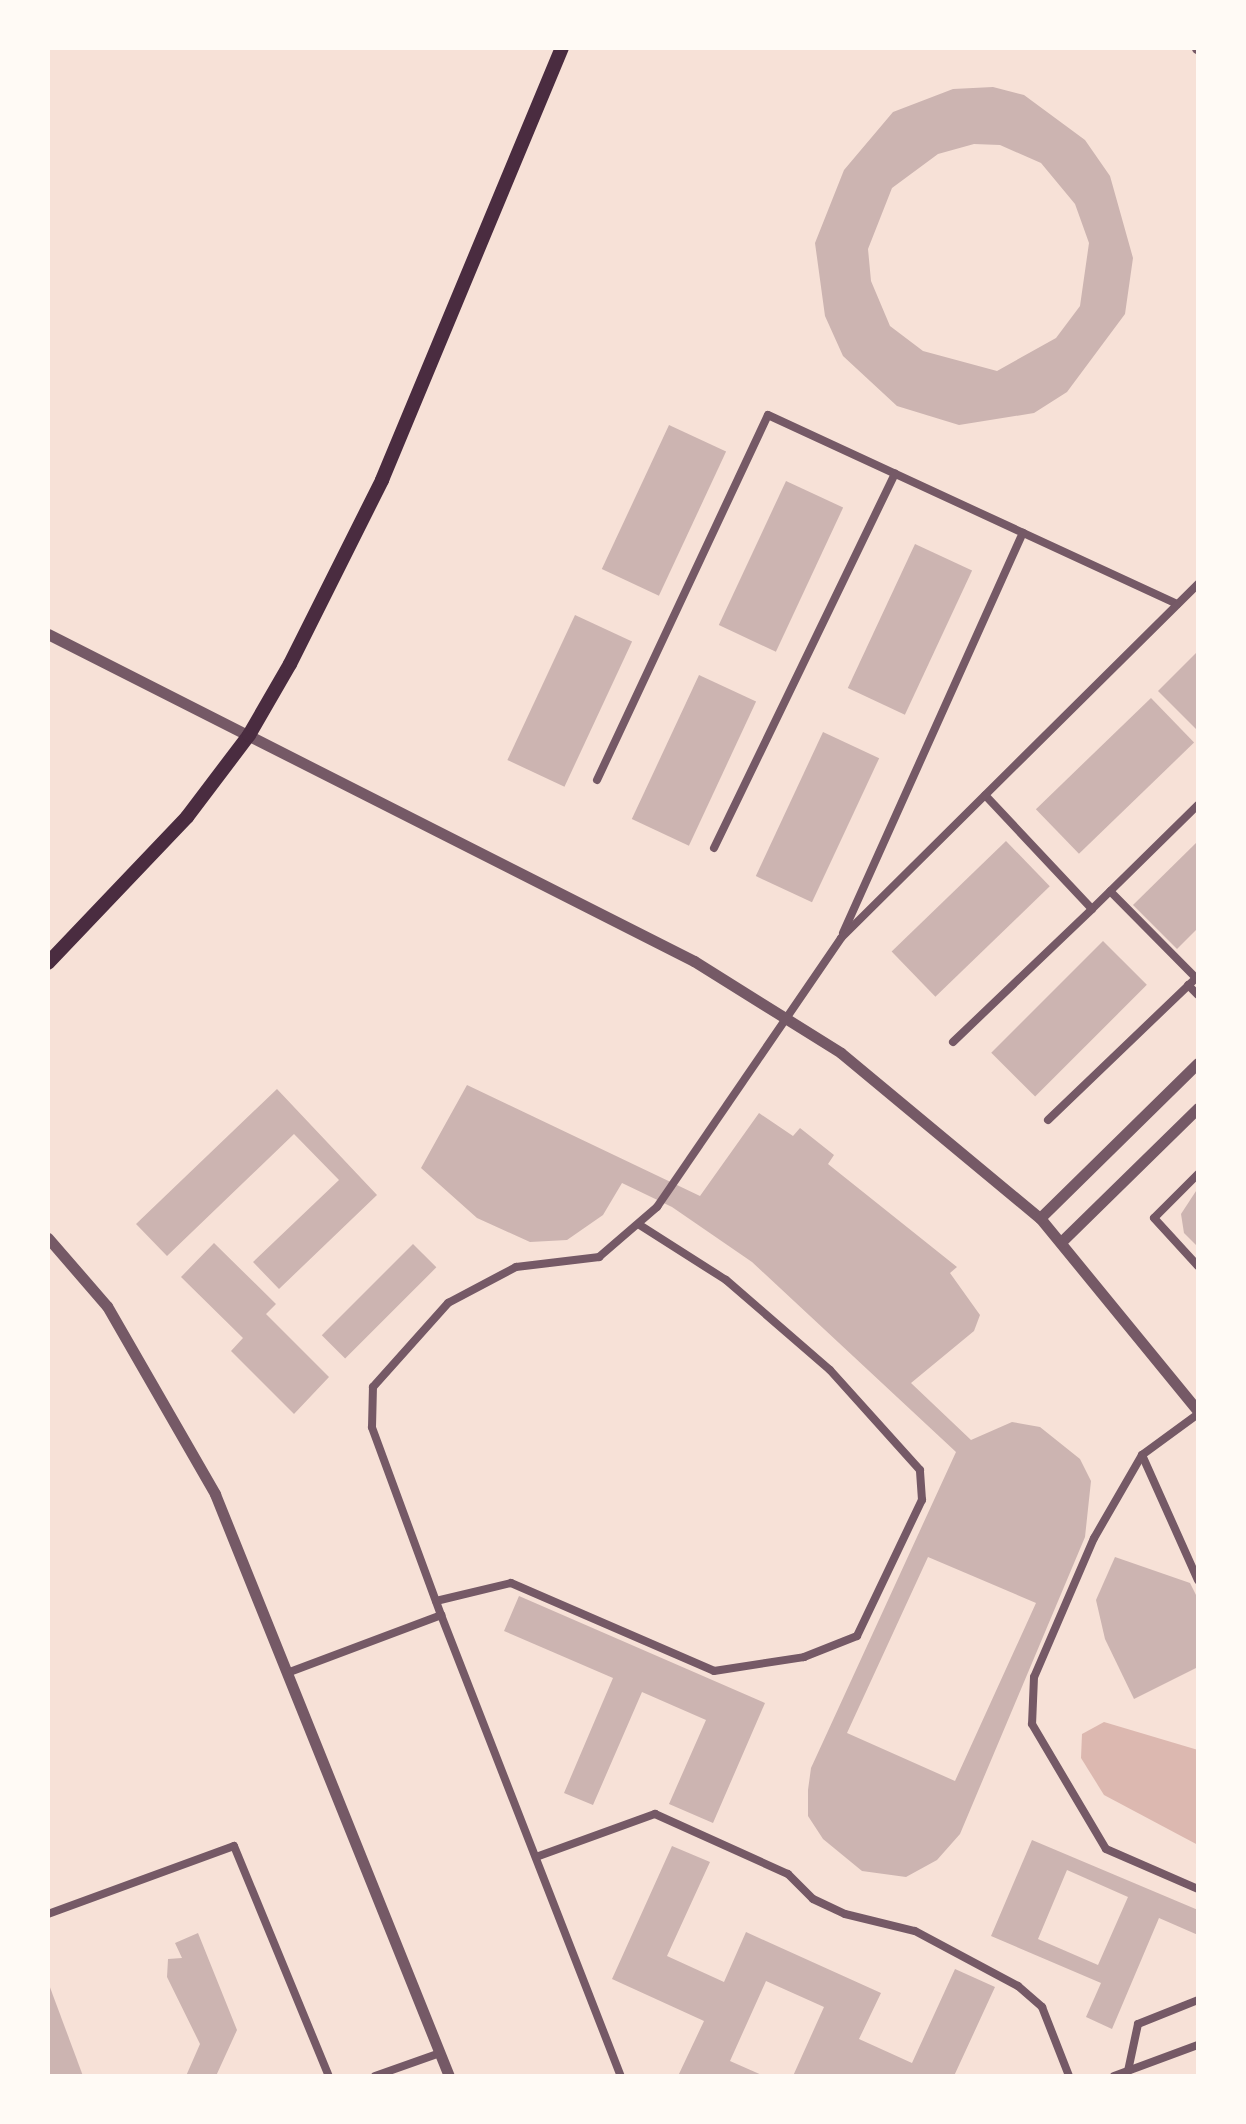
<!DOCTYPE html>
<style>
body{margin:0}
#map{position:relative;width:1246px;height:2124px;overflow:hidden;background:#f7e1d7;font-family:"DM Sans",sans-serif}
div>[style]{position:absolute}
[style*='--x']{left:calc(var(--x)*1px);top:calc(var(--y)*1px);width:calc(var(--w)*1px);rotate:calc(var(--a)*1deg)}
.water>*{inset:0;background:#dcb8b0}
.building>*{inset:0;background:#ccb4b1;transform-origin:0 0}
.minor>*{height:8px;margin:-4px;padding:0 4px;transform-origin:4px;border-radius:4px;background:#755966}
.tertiary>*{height:11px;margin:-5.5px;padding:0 5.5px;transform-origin:5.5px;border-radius:5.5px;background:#755966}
.primary>*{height:14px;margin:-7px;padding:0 7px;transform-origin:7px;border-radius:7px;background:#4a2c40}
span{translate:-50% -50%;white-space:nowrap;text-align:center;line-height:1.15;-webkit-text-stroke:8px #fffaf5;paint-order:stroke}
.frame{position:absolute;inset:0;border:50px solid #fffaf5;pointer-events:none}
</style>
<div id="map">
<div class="water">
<i style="clip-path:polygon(1104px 1722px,1198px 1750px,1198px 1845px,1104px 1795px,1081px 1758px,1082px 1734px)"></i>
</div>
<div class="building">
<i style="clip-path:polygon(evenodd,993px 87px,1024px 95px,1085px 140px,1110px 176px,1133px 258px,1125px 314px,1067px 392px,1034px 413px,959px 425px,897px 406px,843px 356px,825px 316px,815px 243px,844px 170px,893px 112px,953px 89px,993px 87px,974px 144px,1000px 145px,1041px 163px,1075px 204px,1089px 243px,1080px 306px,1056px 338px,997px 371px,923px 351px,890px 326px,871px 281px,868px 249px,892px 188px,938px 154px,974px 144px)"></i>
<i style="left:669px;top:425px;width:63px;height:159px;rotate:25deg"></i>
<i style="left:786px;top:481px;width:63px;height:159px;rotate:25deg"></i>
<i style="left:915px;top:544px;width:63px;height:159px;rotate:25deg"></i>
<i style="left:575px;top:615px;width:63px;height:160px;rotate:25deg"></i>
<i style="clip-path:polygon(1198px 651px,1198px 731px,1158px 691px)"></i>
<i style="left:699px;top:675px;width:63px;height:159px;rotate:25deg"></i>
<i style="left:1151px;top:698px;width:62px;height:160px;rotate:46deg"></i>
<i style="left:823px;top:732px;width:62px;height:159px;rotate:25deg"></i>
<i style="left:1006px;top:841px;width:63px;height:159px;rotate:46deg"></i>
<i style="clip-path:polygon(1198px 841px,1198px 928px,1177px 949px,1133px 905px)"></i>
<i style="left:1103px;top:941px;width:62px;height:158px;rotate:45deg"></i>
<i style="clip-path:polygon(evenodd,467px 1085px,700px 1196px,759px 1113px,793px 1136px,800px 1128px,834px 1155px,828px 1164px,957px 1267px,950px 1273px,980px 1315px,974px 1331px,911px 1383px,971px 1440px,1012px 1422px,1040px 1427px,1080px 1459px,1091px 1481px,1085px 1537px,960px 1834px,937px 1860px,906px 1877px,862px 1871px,823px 1839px,808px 1816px,808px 1790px,811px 1768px,956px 1452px,752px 1262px,672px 1207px,622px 1183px,603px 1215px,567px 1240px,530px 1242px,477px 1218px,421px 1168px,467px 1085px,928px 1557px,1036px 1603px,955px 1781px,847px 1733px,928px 1557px)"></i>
<i style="clip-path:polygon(277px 1089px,377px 1195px,279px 1289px,253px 1262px,339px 1180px,294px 1134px,167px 1256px,136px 1224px)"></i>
<i style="clip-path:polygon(1198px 1188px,1198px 1247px,1184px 1233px,1181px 1214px)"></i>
<i style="clip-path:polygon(214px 1243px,276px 1304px,266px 1314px,329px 1377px,294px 1414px,231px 1351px,243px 1338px,181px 1277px)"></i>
<i style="left:413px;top:1244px;width:33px;height:129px;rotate:45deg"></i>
<i style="clip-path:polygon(1115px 1557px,1190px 1583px,1198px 1599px,1198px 1667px,1134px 1699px,1105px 1639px,1096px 1600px)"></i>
<i style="clip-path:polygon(519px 1596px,765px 1703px,713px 1823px,669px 1804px,706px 1720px,642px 1692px,593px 1805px,564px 1793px,613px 1678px,504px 1631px)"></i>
<i style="clip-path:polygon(evenodd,1032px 1840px,1198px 1910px,1198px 1935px,1159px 1918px,1112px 2029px,1086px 2017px,1101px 1983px,991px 1936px,1032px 1840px,1067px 1870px,1128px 1897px,1098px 1965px,1038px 1939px,1067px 1870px)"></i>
<i style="clip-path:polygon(672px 1846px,710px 1862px,667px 1956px,724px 1982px,746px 1932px,881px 1993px,859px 2039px,912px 2063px,955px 1969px,995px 1987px,954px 2076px,793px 2076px,824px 2007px,766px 1981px,730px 2061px,764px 2076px,678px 2076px,704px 2021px,612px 1979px)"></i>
<i style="clip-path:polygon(198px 1933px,237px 2030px,216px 2076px,186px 2076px,200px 2044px,167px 1977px,168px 1959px,182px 1958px,175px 1943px)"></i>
<i style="clip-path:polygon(48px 1982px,83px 2076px,49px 2076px)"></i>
</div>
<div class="minor">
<i style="--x:597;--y:780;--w:403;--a:-64.9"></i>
<i style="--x:768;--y:415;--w:451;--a:24.8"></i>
<i style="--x:714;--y:848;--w:416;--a:-64.2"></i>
<i style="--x:1092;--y:909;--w:148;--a:-44.5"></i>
<i style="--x:843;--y:933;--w:439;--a:-65.8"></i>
<i style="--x:1188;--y:985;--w:14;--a:45"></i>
<i style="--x:953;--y:1042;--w:192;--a:-43.7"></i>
<i style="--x:1092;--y:909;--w:156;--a:-133.2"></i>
<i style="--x:1048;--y:1120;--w:205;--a:-43.8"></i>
<i style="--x:1196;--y:978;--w:122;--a:-134.7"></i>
<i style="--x:1198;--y:1174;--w:62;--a:135"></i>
<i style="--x:1154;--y:1218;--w:65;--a:47.5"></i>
<i style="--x:1198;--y:1414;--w:69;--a:143.8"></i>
<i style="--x:1142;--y:1455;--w:137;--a:65.9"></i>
<i style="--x:1142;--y:1455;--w:96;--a:120"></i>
<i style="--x:1094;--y:1538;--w:151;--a:113.3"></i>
<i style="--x:1034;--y:1677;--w:47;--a:92.4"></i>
<i style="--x:1032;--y:1724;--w:145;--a:59.4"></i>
<i style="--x:1106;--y:1849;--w:100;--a:23.5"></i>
<i style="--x:436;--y:1601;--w:77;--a:-13.5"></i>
<i style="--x:511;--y:1583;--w:221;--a:23.4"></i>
<i style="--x:714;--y:1671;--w:91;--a:-8.8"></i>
<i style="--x:804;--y:1657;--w:57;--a:-21.6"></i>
<i style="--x:857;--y:1636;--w:151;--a:-64.5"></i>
<i style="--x:922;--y:1500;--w:30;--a:-94"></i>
<i style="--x:920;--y:1470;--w:135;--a:-132"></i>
<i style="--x:830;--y:1370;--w:138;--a:-139.1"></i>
<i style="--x:726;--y:1280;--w:104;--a:-147.5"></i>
<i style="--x:441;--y:1615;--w:200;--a:-110.2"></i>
<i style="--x:372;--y:1427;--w:40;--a:-88.6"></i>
<i style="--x:373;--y:1387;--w:113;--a:-48.2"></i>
<i style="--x:448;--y:1303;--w:77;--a:-27.9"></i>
<i style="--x:516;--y:1267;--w:84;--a:-6.9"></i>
<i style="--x:599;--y:1257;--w:77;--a:-40.8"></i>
<i style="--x:657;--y:1207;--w:326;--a:-55.6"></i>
<i style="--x:841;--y:938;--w:503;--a:-44.76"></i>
<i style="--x:287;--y:1673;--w:165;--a:-20.6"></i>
<i style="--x:441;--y:1615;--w:495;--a:68.7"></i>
<i style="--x:536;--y:1857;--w:127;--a:-19.9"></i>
<i style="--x:655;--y:1814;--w:146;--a:24.3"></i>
<i style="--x:788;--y:1874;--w:35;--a:45"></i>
<i style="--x:813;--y:1899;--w:35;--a:25"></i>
<i style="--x:845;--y:1914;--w:72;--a:13.7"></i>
<i style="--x:915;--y:1931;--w:117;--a:28.1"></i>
<i style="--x:1018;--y:1986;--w:32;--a:41"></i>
<i style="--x:1042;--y:2007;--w:74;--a:68.6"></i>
<i style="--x:48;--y:1914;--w:198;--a:-20.1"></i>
<i style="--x:234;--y:1846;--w:249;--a:67.6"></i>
<i style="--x:1128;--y:2071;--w:48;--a:-78"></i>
<i style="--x:1138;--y:2024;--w:65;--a:-21.8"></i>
<i style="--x:375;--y:2076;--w:69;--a:-19.5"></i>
<i style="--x:1114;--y:2076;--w:90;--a:-20.3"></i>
</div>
<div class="tertiary">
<i style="--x:1197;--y:48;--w:1;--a:0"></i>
<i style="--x:48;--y:634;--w:724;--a:26.85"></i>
<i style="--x:694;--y:961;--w:173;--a:32"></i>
<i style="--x:841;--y:1053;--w:259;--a:39.7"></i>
<i style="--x:1040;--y:1218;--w:249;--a:50.7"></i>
<i style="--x:1040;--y:1218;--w:221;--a:-44.5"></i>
<i style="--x:48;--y:1238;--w:90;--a:49.1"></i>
<i style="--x:107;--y:1306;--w:217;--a:60.1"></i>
<i style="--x:215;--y:1494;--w:627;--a:68.1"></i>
<i style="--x:1061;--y:1242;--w:192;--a:-44.4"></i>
</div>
<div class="primary">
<i style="--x:48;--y:963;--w:202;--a:-46.4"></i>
<i style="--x:187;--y:817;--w:103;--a:-52.9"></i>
<i style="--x:249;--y:735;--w:82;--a:-60"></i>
<i style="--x:290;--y:664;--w:206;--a:-63.4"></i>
<i style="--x:382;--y:480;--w:468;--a:-67.4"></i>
</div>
<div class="frame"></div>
</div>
